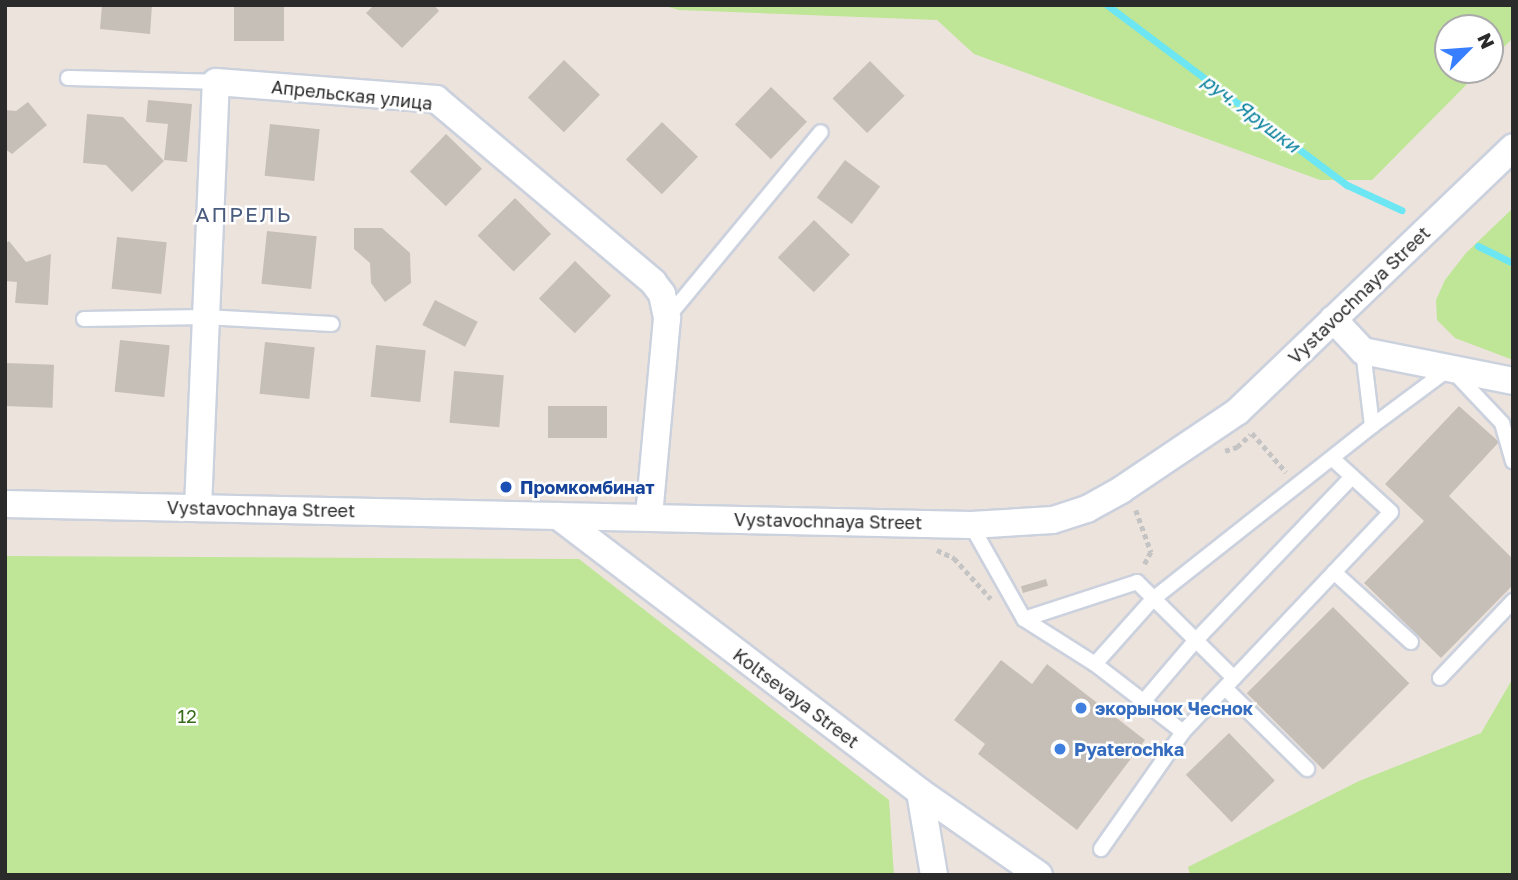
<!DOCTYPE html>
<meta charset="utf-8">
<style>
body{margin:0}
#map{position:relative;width:1518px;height:880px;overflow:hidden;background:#ede3dd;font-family:"Golos Text",sans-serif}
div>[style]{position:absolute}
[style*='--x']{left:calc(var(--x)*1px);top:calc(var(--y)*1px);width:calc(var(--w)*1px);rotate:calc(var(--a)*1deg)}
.green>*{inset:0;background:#bfe697}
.stream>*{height:7px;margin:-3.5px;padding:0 3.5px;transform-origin:3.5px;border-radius:3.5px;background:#6ce6f3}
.building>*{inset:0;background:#c6bfb8;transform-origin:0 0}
.path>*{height:4.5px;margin-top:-2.25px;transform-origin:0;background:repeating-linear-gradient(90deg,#c4c4c4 0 5px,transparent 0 8.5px)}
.roads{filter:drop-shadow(2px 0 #cbd1dd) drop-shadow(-2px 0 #cbd1dd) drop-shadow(0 2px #cbd1dd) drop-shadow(0 -2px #cbd1dd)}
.service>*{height:14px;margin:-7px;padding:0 7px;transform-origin:7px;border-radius:7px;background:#fff}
.minor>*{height:26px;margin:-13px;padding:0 13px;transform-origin:13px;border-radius:13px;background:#fff}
.dots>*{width:19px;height:19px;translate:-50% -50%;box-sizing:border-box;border:4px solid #fff;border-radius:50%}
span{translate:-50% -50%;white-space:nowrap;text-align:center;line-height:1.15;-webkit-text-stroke:5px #fff;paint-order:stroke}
.street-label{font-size:18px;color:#2b2b2b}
.transit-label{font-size:18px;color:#164399;font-weight:700}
.left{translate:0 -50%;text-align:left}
.shop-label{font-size:18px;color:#366cbe;font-weight:700}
.park-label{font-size:18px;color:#376b18}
.water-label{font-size:19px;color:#08819b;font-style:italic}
.quarter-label{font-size:21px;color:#495c7e;letter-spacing:2px}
.frame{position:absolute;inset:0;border:7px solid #2b2b2b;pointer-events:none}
.north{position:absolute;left:1434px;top:14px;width:70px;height:70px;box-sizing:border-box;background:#fff;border:2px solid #aaa;border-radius:50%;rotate:65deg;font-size:19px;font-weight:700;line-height:28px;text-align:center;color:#2b2b2b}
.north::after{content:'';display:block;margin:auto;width:24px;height:32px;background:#387fff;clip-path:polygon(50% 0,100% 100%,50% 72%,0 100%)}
</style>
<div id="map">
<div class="green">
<i style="clip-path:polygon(662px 5px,1513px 5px,1513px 38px,1490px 61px,1490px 28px,1448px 28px,1448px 70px,1481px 70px,1372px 180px,1320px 180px,974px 54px,937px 20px,679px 10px)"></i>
<i style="clip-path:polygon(1513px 208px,1513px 360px,1455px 338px,1437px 320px,1436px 300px,1445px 280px,1466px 253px)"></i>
<i style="clip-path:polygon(5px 556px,579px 559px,889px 800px,894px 875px,5px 875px)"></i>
<i style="clip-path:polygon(1513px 678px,1513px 875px,1190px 875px,1188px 867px,1359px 781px,1481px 733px)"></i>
</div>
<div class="stream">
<i style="--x:1107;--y:5;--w:300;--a:36.9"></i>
<i style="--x:1347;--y:185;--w:60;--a:24.8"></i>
<i style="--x:1478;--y:246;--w:39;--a:26"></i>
</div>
<div class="building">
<i style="clip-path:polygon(102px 5px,152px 5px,150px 34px,100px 29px)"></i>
<i style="left:234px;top:5px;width:50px;height:36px"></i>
<i style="clip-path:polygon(374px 5px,434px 5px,439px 11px,402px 48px,366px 13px)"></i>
<i style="left:564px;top:60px;width:50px;height:52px;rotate:44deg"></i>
<i style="left:870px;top:61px;width:49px;height:53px;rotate:45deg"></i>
<i style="left:771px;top:87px;width:50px;height:52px;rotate:44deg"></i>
<i style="clip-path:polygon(148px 100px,192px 104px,187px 162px,164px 160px,168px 124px,146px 122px)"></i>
<i style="clip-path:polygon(28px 102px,47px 125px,12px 154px,5px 149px,5px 110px,16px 111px)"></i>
<i style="clip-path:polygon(87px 114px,123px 117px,164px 161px,132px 192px,106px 165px,83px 163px)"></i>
<i style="left:662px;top:122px;width:50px;height:52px;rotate:44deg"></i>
<i style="left:270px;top:124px;width:50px;height:52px;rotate:6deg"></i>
<i style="left:446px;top:134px;width:50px;height:52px;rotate:44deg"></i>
<i style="left:845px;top:160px;width:44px;height:47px;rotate:37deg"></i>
<i style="left:515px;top:198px;width:51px;height:53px;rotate:45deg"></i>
<i style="left:814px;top:220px;width:50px;height:52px;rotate:44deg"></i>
<i style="clip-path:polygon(354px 228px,382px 228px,410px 253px,411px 283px,385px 302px,371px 283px,370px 263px,354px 249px)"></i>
<i style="left:267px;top:231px;width:50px;height:53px;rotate:6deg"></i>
<i style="left:117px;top:237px;width:50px;height:52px;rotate:6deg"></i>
<i style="clip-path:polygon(9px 241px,26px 262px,51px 254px,48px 305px,15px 303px,17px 282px,5px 281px,5px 244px)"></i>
<i style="left:575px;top:261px;width:50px;height:52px;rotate:44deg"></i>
<i style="left:435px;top:300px;width:48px;height:28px;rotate:27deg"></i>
<i style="left:120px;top:340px;width:50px;height:52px;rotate:6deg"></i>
<i style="left:265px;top:342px;width:50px;height:52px;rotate:6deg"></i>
<i style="left:376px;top:345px;width:50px;height:52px;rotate:6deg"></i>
<i style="left:5px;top:363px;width:49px;height:43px;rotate:2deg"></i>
<i style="left:454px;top:371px;width:50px;height:52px;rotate:5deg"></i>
<i style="left:548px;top:406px;width:59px;height:32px"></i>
<i style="clip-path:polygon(1459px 406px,1499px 442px,1449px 496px,1513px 559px,1513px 585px,1441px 658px,1364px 583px,1424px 521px,1385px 484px)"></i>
<i style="left:1046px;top:579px;width:7px;height:26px;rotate:74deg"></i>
<i style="left:1333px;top:607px;width:108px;height:122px;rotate:45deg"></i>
<i style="clip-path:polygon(1001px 660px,1032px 684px,1047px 664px,1145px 740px,1077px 830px,978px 754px,985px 744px,954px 720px)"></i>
<i style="left:1229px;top:733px;width:66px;height:60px;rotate:46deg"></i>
</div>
<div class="path">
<i style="--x:1252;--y:433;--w:52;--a:48.9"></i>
<i style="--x:1225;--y:451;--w:13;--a:-18"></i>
<i style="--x:1237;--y:447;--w:18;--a:-43"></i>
<i style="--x:1136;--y:510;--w:45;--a:70.3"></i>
<i style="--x:1151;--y:552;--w:16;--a:117"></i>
<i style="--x:937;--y:550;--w:19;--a:25"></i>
<i style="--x:954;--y:558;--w:55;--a:47.9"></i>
</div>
<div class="roads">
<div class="service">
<i style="--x:68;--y:78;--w:148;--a:1.5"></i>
<i style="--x:667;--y:318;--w:241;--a:-50.4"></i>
<i style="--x:84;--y:319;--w:121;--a:-0.9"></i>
<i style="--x:205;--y:317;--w:127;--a:3.2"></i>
<i style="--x:1372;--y:426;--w:97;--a:-36.6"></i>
<i style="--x:1450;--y:368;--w:76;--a:46.6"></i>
<i style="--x:1502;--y:423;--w:40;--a:74"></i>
<i style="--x:971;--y:525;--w:108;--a:60.6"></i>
<i style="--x:1024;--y:619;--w:84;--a:32.4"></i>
<i style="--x:1095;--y:664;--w:111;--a:37.7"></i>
<i style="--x:1334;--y:572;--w:104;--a:42.3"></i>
<i style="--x:1024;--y:619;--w:119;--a:-18.1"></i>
<i style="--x:1137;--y:582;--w:136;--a:44.7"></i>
<i style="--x:1234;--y:678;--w:74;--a:133.4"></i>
<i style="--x:1183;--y:732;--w:143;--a:125"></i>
<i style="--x:1095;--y:664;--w:87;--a:-48.3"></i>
<i style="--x:1153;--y:599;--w:279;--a:-38.3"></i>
<i style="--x:1372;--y:426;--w:76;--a:-96.8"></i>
<i style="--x:1234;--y:678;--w:228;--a:-46.6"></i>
<i style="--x:1391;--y:512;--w:79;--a:-137.6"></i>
<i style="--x:1440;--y:678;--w:106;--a:-46.5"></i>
<i style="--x:1226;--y:689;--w:114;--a:44.6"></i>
<i style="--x:1143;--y:702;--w:82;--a:-49.5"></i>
<i style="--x:1196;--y:640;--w:226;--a:-46.3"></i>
</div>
<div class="minor">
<i style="--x:1333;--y:319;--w:44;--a:46.8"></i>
<i style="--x:1363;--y:351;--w:153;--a:11.3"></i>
<i style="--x:5;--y:504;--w:966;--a:1.25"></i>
<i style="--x:971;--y:525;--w:82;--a:-3.5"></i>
<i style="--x:1053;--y:520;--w:36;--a:-18"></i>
<i style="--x:1087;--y:509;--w:39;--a:-29"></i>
<i style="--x:1121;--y:490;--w:141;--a:-34"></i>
<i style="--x:1238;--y:411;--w:381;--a:-43.8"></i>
<i style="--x:198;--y:508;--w:426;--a:-87.6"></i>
<i style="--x:216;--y:82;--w:221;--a:4.4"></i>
<i style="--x:436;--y:99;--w:284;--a:40.1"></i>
<i style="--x:653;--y:282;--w:15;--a:53"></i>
<i style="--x:662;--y:294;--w:25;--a:78"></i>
<i style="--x:667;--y:318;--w:200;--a:95.2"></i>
<i style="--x:558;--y:516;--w:455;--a:37.3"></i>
<i style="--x:920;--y:792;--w:145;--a:34.9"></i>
<i style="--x:920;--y:792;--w:84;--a:80.4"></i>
</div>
</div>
<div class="dots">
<i style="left:506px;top:487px;background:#1a4fb4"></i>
<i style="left:1081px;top:708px;background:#3f7fe0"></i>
<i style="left:1060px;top:749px;background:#3f7fe0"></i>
</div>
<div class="street-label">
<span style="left:352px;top:95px;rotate:6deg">Апрельская улица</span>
<span style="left:1359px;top:295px;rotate:-44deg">Vystavochnaya Street</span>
<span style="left:261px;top:509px;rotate:1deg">Vystavochnaya Street</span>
<span style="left:828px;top:521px;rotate:1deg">Vystavochnaya Street</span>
<span style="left:796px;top:698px;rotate:37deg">Koltsevaya Street</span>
</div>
<div class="transit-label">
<span class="left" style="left:520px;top:487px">Промкомбинат</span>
</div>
<div class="shop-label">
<span class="left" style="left:1095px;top:708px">экорынок Чеснок</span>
<span class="left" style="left:1074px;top:749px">Pyaterochka</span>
</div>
<div class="park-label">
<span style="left:187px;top:716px">12</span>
</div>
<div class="water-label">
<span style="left:1251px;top:113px;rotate:37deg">руч. Ярушки</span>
</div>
<div class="quarter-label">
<span style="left:244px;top:214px">АПРЕЛЬ</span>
</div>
<div class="frame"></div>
<div class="north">N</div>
</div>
